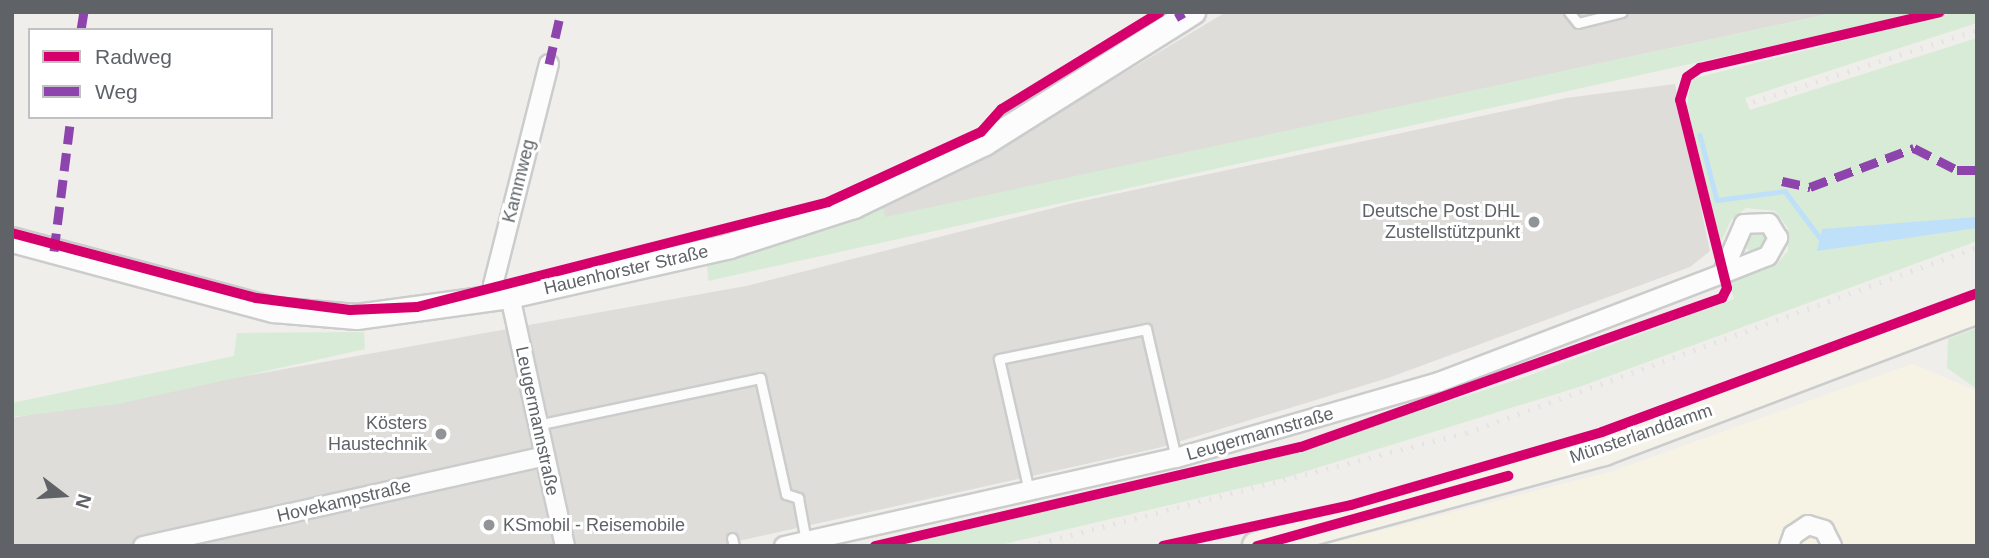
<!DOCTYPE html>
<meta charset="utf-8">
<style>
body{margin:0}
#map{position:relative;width:1989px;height:558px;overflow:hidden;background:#efeeea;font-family:Arial,sans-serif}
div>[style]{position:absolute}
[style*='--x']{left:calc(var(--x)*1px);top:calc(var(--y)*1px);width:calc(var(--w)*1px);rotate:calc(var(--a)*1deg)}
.commercial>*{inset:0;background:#f7f3e4}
.industrial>*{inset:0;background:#dfddda}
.green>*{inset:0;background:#d8ebd6}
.round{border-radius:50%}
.water>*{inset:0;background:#bfe0f9}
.stream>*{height:4.5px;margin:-2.25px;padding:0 2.25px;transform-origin:2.25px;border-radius:2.25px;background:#bfe0f9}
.roads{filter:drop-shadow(2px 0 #cbcccc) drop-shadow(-2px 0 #cbcccc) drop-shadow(0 2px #cbcccc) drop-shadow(0 -2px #cbcccc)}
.lane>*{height:9px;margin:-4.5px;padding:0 4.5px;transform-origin:4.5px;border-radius:4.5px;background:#fdfcfc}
.street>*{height:18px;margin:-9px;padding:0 9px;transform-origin:9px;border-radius:9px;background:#fdfcfc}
.secondary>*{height:24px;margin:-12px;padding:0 12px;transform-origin:12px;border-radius:12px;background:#fdfcfc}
.primary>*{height:28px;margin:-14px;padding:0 14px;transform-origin:14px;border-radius:14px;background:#f4f2e9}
.rail>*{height:4.5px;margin-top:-2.25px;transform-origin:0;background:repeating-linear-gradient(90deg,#e4e4e4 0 2px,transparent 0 11px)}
.quiet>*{height:9px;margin-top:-4.5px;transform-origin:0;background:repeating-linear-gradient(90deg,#8e44ad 0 18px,transparent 0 27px)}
.cycleway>*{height:10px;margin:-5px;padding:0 5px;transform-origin:5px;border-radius:5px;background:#d6006c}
.dots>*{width:19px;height:19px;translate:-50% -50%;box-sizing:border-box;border:4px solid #fff;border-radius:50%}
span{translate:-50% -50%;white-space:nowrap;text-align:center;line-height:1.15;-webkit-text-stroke:6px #fff;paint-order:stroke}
.street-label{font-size:18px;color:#5f6368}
.poi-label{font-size:18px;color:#5f6368}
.right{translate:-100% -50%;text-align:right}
.left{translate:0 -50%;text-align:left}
.frame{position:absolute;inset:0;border:14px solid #5f6368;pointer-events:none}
.legend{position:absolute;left:28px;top:28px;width:245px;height:91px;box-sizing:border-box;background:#fff;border:2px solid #bfc1c3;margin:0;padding:9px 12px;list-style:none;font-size:21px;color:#5f6368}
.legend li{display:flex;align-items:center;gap:14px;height:35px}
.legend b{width:35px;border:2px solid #bfc1c3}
.north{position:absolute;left:28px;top:460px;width:70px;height:70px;-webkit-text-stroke:5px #fff;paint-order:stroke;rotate:107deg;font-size:19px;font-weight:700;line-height:28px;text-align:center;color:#5f6368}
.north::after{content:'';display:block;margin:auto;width:24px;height:32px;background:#5f6368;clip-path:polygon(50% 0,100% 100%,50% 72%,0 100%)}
</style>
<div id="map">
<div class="commercial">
<i style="clip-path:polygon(1912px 364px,1977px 391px,1977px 546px,1321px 546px,1613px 471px)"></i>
</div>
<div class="industrial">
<i style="clip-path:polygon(1226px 12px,1838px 12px,885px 218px,882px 206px,1039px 124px)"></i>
<i style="clip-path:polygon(1675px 84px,1710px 251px,1690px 267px,1388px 378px,1158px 448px,716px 546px,12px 546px,12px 418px,746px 286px,1073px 203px,1566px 98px)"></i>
</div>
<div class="green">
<i style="clip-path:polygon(1838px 12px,1925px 12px,708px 281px,707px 263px,882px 206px,885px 217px)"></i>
<i style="clip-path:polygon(1958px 12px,1977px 12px,1977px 23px,1745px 98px,1750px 110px,1977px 38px,1977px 241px,1582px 386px,1284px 478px,996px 546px,892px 546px,1258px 463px,1525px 377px,1734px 299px,1728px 281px,1777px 264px,1788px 251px,1788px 228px,1775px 211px,1746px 208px,1731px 220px,1719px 246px,1686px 111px,1691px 79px)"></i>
<i class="round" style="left:1744px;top:230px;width:22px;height:22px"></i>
<i style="clip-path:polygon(1977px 328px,1977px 389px,1947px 368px,1948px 339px)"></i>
<i style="clip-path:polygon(364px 332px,365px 349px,118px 404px,12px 417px,12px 403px,234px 356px,237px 333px)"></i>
</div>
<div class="water">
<i style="clip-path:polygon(1977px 217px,1977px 228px,1817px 251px,1822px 229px)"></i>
</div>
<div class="stream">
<i style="--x:1700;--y:135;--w:67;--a:75.3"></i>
<i style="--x:1717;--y:200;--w:69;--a:-7.5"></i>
<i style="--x:1785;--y:191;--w:64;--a:53.3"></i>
</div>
<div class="roads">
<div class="lane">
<i style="--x:1569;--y:12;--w:14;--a:51"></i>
<i style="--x:1578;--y:23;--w:45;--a:-14"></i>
<i style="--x:537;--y:425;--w:228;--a:-11.9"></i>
<i style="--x:760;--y:378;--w:119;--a:77.4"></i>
<i style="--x:786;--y:494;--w:13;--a:18"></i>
<i style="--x:798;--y:498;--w:44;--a:79.5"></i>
<i style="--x:1029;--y:491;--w:135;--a:-102.8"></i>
<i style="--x:999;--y:359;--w:150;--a:-11.5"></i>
<i style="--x:1146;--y:329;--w:132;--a:76.9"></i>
<i style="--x:732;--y:538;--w:8;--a:76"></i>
</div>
<div class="street">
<i style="--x:510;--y:296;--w:256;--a:77.6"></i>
<i style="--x:495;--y:299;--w:14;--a:-98"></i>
<i style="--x:493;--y:285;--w:228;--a:-75.8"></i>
<i style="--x:143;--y:546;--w:411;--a:-12.6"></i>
<i style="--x:784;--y:546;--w:402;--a:-12.7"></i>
<i style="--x:1176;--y:458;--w:274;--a:-16.1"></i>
<i style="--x:1439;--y:382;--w:303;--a:-20.9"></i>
<i style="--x:1722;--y:274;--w:49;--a:-21.4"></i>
<i style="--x:1768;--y:256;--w:21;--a:-61"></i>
<i style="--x:1778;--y:238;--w:17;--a:-121"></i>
<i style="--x:1769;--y:223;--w:25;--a:178"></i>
<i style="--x:1744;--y:224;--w:55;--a:113.7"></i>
<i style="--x:1789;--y:546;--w:12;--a:-70"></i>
<i style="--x:1793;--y:535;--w:18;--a:-34"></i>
<i style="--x:1808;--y:525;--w:17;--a:17"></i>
<i style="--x:1824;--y:530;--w:18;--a:63"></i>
</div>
<div class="secondary">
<i style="--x:12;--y:240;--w:271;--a:15"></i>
<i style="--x:274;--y:310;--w:83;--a:4.8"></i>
<i style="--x:357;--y:317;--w:154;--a:-7.8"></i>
<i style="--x:510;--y:296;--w:226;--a:-12.8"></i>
<i style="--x:730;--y:246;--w:130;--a:-17.9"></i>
<i style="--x:854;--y:206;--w:145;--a:-25.7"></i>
<i style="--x:985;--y:143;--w:246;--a:-32.2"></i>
</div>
<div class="primary">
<i style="--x:1257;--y:546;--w:360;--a:-15.3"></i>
<i style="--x:1604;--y:451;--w:399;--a:-20.8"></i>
</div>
</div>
<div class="rail">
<i style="--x:1753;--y:102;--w:235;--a:-17.8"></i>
<i style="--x:1028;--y:546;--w:452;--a:-14.5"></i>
<i style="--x:1466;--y:433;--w:544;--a:-20"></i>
</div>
<div class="quiet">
<i style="--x:1178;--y:12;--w:8;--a:60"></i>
<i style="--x:81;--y:30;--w:18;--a:-81"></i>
<i style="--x:549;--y:64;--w:53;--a:-77"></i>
<i style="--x:1782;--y:181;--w:29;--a:12"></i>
<i style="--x:1810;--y:187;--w:111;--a:-20.6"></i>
<i style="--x:1914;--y:148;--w:48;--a:27.1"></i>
<i style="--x:1957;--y:170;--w:20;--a:0"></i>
<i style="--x:54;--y:251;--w:135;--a:-82.8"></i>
</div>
<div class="cycleway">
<i style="--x:12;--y:233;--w:253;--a:14.9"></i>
<i style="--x:256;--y:298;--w:95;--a:7.3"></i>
<i style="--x:350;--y:310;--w:67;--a:-2.6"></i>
<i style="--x:417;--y:307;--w:424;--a:-14.3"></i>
<i style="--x:828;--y:202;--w:168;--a:-24.6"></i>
<i style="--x:981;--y:132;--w:31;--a:-48"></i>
<i style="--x:1002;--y:109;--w:185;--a:-31.5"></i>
<i style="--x:875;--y:546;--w:437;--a:-13.1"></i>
<i style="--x:1301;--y:447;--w:447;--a:-19.5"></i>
<i style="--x:1722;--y:298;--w:11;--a:-63"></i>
<i style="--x:1727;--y:288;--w:194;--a:-104"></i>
<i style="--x:1680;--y:100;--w:24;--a:-73"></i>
<i style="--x:1687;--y:77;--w:16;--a:-35"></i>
<i style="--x:1700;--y:68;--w:246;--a:-13.1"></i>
<i style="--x:1163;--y:546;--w:192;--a:-12.3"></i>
<i style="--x:1351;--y:505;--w:261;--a:-16.2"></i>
<i style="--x:1602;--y:432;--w:400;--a:-20.3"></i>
<i style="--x:1257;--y:546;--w:261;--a:-15.6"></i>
</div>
<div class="dots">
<i style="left:1534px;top:222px;background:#919496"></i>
<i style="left:441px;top:434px;background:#919496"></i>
<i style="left:489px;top:525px;background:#919496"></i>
</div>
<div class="street-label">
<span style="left:519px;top:181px;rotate:-76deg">Kammweg</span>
<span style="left:626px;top:270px;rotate:-13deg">Hauenhorster Straße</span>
<span style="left:537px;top:421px;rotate:78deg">Leugermannstraße</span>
<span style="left:1260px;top:434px;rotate:-16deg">Leugermannstraße</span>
<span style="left:1641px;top:434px;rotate:-19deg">Münsterlanddamm</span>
<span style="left:344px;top:501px;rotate:-13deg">Hovekampstraße</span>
</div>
<div class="poi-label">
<span class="right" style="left:1520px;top:222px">Deutsche Post DHL<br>Zustellstützpunkt</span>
<span class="right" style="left:427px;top:434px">Kösters<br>Haustechnik</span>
<span class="left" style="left:503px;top:525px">KSmobil - Reisemobile</span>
</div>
<div class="frame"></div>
<ul class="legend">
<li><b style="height:9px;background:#d6006c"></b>Radweg</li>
<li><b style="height:9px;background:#8e44ad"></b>Weg</li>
</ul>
<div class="north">N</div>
</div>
